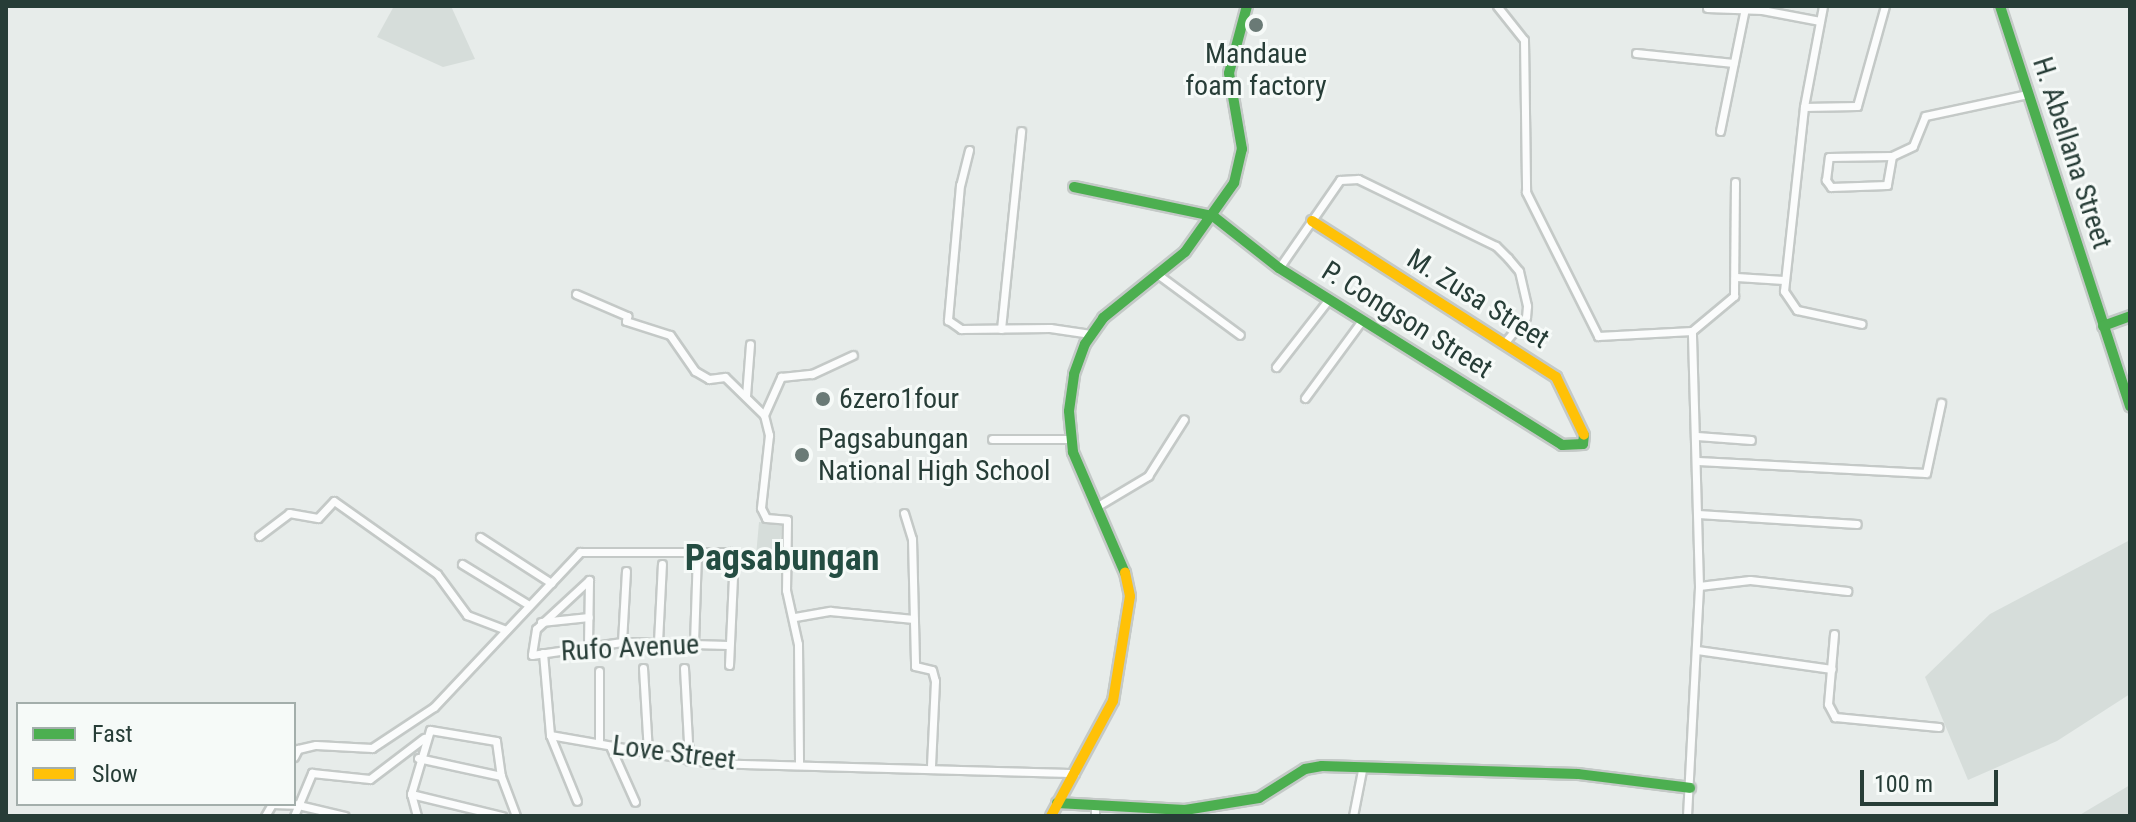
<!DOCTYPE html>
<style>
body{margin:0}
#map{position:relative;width:2136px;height:822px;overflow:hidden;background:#e7ecea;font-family:"Roboto Condensed",sans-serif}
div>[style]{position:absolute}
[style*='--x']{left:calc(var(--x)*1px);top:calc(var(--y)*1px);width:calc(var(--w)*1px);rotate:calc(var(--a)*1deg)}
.built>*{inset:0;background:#d6ddda;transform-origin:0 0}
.roads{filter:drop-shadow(2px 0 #c4c9c7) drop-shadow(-2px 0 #c4c9c7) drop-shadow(0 2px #c4c9c7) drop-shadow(0 -2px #c4c9c7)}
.street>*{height:7px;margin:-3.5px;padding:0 3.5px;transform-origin:3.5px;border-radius:3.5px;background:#fbfcfc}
.fast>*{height:10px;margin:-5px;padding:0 5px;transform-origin:5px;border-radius:5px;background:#4caf50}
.slow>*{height:10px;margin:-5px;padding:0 5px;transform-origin:5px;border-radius:5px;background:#ffc107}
.dots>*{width:22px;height:22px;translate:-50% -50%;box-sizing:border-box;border:4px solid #f6faf8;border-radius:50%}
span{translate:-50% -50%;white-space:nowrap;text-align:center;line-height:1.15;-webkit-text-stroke:6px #f6faf8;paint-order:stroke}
.poi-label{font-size:28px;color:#273d37}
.left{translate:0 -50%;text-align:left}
.street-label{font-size:28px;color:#273d37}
.district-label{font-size:36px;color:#244d42;font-weight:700}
.frame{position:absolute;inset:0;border:8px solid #273d37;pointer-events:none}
.legend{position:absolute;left:16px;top:702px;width:280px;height:104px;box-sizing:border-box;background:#f6faf8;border:2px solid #a3aeab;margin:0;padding:10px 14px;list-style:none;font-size:24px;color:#273d37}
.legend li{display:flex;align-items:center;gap:16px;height:40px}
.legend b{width:40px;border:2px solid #a3aeab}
.scale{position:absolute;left:1860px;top:770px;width:138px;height:36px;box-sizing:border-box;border:4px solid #273d37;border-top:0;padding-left:10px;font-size:24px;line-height:28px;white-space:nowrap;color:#273d37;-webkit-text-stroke:6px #f6faf8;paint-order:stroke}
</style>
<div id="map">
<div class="built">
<i style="clip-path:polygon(394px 6px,451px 6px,475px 59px,443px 67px,377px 37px)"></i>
<i style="left:759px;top:522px;width:23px;height:39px;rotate:5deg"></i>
<i style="clip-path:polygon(2130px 540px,2130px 694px,2057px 741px,1968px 780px,1925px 677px,1990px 614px)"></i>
<i style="clip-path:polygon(2130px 785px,2130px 816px,2078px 816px)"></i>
</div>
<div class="roads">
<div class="street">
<i style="--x:1497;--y:6;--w:43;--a:51.5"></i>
<i style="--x:1524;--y:40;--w:152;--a:89.2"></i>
<i style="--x:1526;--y:192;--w:161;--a:63.4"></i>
<i style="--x:1598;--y:336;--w:94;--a:-3"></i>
<i style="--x:1692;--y:331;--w:55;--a:-39.8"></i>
<i style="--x:1734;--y:296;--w:114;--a:-89.5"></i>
<i style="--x:1823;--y:6;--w:103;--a:100.7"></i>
<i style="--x:1804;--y:107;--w:185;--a:96.2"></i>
<i style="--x:1784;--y:291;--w:23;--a:56"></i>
<i style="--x:1797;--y:310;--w:66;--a:12.2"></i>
<i style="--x:1707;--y:8;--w:55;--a:2.1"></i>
<i style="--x:1762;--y:10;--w:59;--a:10.7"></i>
<i style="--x:1636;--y:53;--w:98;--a:5.9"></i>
<i style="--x:1804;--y:107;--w:53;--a:-1.1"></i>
<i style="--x:1857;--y:106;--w:104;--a:-74.4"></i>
<i style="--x:1720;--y:131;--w:126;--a:-78.5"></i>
<i style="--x:969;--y:150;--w:36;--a:104"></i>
<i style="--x:960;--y:185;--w:136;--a:95.1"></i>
<i style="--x:948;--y:320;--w:16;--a:35"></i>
<i style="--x:961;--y:329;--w:89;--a:-0.6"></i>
<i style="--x:1050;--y:328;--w:41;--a:8.3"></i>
<i style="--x:1892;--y:156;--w:29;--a:100"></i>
<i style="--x:1887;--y:185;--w:56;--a:178"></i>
<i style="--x:1831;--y:187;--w:9;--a:-126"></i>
<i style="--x:1826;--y:180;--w:23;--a:-83"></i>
<i style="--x:1829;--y:157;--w:63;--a:-0.9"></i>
<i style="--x:1892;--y:156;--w:23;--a:-25"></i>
<i style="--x:1913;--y:146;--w:32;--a:-68"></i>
<i style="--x:1925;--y:116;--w:105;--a:-12.1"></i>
<i style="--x:1279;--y:268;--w:107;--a:-55.3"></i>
<i style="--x:1340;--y:180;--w:18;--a:-3"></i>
<i style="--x:1358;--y:179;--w:153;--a:25.9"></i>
<i style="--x:1496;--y:246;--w:17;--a:45"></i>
<i style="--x:1508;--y:258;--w:17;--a:50"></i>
<i style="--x:1519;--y:271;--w:36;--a:77"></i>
<i style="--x:1527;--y:306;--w:11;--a:95"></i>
<i style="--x:1526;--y:317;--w:34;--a:130"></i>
<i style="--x:1160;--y:276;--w:99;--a:36.4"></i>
<i style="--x:1736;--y:277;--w:48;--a:3.6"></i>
<i style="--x:576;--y:294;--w:56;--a:23.3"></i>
<i style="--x:627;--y:316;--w:5;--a:101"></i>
<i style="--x:626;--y:321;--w:46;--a:17.7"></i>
<i style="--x:670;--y:335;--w:44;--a:55.2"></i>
<i style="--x:695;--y:371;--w:16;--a:30"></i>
<i style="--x:709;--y:379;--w:16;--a:-7"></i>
<i style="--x:725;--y:377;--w:54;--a:44.3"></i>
<i style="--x:764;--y:415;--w:21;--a:76"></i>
<i style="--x:769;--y:435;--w:73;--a:96.3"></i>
<i style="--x:761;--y:508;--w:11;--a:63"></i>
<i style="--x:766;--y:518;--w:21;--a:5"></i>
<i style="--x:787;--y:520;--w:70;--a:90.8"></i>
<i style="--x:786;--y:590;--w:55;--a:77.5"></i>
<i style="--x:798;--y:644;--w:119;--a:89.5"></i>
<i style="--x:1001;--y:329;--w:199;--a:-84.2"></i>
<i style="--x:1276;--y:367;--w:86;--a:-52.1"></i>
<i style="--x:746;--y:396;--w:52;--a:-85.6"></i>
<i style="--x:1305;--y:398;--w:98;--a:-53.7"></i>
<i style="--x:764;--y:415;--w:42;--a:-65.9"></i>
<i style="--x:781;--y:377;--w:31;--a:-6"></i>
<i style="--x:812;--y:374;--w:45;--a:-24.9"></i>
<i style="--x:1697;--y:436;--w:54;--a:4.2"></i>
<i style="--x:992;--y:439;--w:78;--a:0"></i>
<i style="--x:1698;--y:461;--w:228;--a:3"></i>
<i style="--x:1926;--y:473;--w:72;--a:-77.9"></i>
<i style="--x:1096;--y:507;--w:61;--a:-30.8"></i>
<i style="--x:1148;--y:476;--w:67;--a:-57.7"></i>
<i style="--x:904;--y:513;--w:27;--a:73"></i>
<i style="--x:912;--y:539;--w:127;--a:88.6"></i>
<i style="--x:915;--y:666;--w:17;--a:13"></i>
<i style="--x:932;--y:670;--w:11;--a:75"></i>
<i style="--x:935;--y:681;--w:84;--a:92.7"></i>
<i style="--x:1698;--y:514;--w:159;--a:3.6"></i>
<i style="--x:259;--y:536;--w:38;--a:-37"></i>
<i style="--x:289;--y:513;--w:29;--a:10"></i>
<i style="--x:318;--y:518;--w:23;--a:-47"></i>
<i style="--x:334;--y:501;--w:126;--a:35.3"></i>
<i style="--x:437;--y:574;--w:51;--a:53.8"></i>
<i style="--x:467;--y:615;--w:42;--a:21"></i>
<i style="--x:480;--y:537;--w:85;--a:32.9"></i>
<i style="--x:462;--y:564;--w:79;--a:31.5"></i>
<i style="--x:589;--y:580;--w:72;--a:137.2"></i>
<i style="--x:536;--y:629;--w:26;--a:99"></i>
<i style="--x:532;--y:655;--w:91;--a:-8.2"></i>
<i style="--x:622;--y:642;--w:106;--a:1.6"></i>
<i style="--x:1699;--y:586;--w:51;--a:-6.7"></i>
<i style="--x:1750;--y:580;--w:98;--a:6.5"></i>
<i style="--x:795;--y:617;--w:36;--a:-10"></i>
<i style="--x:830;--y:611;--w:84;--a:5.4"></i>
<i style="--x:541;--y:622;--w:48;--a:-5.9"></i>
<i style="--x:1834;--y:634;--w:70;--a:94.9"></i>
<i style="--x:1828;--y:704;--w:15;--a:62"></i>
<i style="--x:1835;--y:717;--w:104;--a:5.5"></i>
<i style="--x:622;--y:642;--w:71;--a:-86.8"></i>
<i style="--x:658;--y:642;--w:78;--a:-87.1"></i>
<i style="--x:694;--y:643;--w:91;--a:-88.1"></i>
<i style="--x:588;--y:645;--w:65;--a:-89.1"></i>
<i style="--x:1697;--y:650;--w:136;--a:8"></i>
<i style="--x:543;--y:653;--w:82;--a:85.1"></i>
<i style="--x:550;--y:735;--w:71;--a:67.8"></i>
<i style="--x:729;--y:665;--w:87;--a:-87.4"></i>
<i style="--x:643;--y:668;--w:85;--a:86.6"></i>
<i style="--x:684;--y:668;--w:93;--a:86.9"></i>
<i style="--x:550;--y:735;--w:162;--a:9.9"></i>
<i style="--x:710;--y:763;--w:365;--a:1.6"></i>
<i style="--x:599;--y:743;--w:72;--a:-90"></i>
<i style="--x:610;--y:746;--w:61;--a:65.9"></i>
<i style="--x:294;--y:757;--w:9;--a:-63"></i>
<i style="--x:298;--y:749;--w:18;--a:-13"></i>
<i style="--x:316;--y:745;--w:56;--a:3.1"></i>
<i style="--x:372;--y:748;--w:74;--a:-33.5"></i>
<i style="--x:434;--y:707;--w:213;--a:-46.7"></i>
<i style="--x:580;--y:552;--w:150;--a:0"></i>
<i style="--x:730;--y:552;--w:21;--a:28"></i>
<i style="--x:749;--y:562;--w:37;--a:3"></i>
<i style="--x:418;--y:758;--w:85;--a:12.2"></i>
<i style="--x:411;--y:794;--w:94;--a:13.6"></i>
<i style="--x:272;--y:804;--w:23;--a:2"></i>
<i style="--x:294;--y:804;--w:52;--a:13.2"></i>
<i style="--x:1095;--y:807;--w:9;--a:90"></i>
<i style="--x:265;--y:816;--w:14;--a:-60"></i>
<i style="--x:294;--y:816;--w:47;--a:-67.3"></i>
<i style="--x:312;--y:773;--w:58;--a:5.9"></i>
<i style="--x:370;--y:779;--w:68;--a:-37.2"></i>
<i style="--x:417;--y:816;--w:23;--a:-105"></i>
<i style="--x:411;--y:794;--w:67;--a:-73.5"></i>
<i style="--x:430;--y:730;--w:67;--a:9.5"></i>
<i style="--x:496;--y:741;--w:35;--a:82"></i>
<i style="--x:501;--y:776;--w:43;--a:69.4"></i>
<i style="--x:1353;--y:816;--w:47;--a:-78.9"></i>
<i style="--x:1687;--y:816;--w:230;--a:-87"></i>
<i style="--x:1699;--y:586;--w:255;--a:-91.6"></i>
</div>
<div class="fast">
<i style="--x:2000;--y:6;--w:421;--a:72"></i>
<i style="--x:1074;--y:187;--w:142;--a:11.8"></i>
<i style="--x:1213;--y:216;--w:84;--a:38.2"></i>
<i style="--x:1279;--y:268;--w:334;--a:32"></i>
<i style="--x:1562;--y:445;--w:21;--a:-3"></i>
<i style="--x:1583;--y:444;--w:9;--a:-84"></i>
<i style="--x:2103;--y:326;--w:29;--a:-20"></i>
<i style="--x:1125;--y:573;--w:132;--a:-113.3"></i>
<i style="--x:1073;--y:452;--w:41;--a:-95.6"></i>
<i style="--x:1069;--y:411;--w:37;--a:-82"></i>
<i style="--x:1074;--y:374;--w:32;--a:-70"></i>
<i style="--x:1085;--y:344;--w:32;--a:-55"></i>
<i style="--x:1103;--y:318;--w:105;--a:-38.8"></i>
<i style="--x:1185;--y:252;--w:85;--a:-54.6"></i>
<i style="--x:1234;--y:183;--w:35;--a:-77"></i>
<i style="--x:1242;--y:149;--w:77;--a:-99.7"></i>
<i style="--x:1229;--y:73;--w:69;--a:-75"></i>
<i style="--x:1057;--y:803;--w:128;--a:3.1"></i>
<i style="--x:1185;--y:810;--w:75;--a:-9.2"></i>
<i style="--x:1259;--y:798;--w:54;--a:-32.2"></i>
<i style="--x:1305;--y:769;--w:17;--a:-10"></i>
<i style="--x:1322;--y:766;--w:256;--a:1.8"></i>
<i style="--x:1578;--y:774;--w:113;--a:7.1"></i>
</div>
<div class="slow">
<i style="--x:1312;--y:221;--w:290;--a:32.6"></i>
<i style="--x:1556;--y:377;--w:64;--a:64.2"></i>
<i style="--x:1051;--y:816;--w:131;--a:-61.7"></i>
<i style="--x:1113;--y:701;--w:106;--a:-80.8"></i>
<i style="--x:1130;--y:596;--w:24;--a:-102"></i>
</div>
</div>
<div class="dots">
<i style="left:1256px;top:25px;background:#6a7a76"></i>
<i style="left:823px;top:399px;background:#6a7a76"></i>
<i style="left:802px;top:455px;background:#6a7a76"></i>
</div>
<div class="poi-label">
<span style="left:1256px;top:70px">Mandaue<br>foam factory</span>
<span class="left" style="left:839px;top:399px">6zero1four</span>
<span class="left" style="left:818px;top:455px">Pagsabungan<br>National High School</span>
</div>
<div class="street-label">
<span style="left:2072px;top:153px;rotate:72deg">H. Abellana Street</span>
<span style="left:1478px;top:299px;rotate:32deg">M. Zusa Street</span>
<span style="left:1407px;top:320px;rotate:32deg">P. Congson Street</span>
<span style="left:630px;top:648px;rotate:-3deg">Rufo Avenue</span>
<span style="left:674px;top:753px;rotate:7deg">Love Street</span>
</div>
<div class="district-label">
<span style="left:782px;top:559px">Pagsabungan</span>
</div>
<div class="frame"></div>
<ul class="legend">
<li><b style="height:10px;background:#4caf50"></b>Fast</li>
<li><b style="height:10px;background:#ffc107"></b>Slow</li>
</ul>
<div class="scale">100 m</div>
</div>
